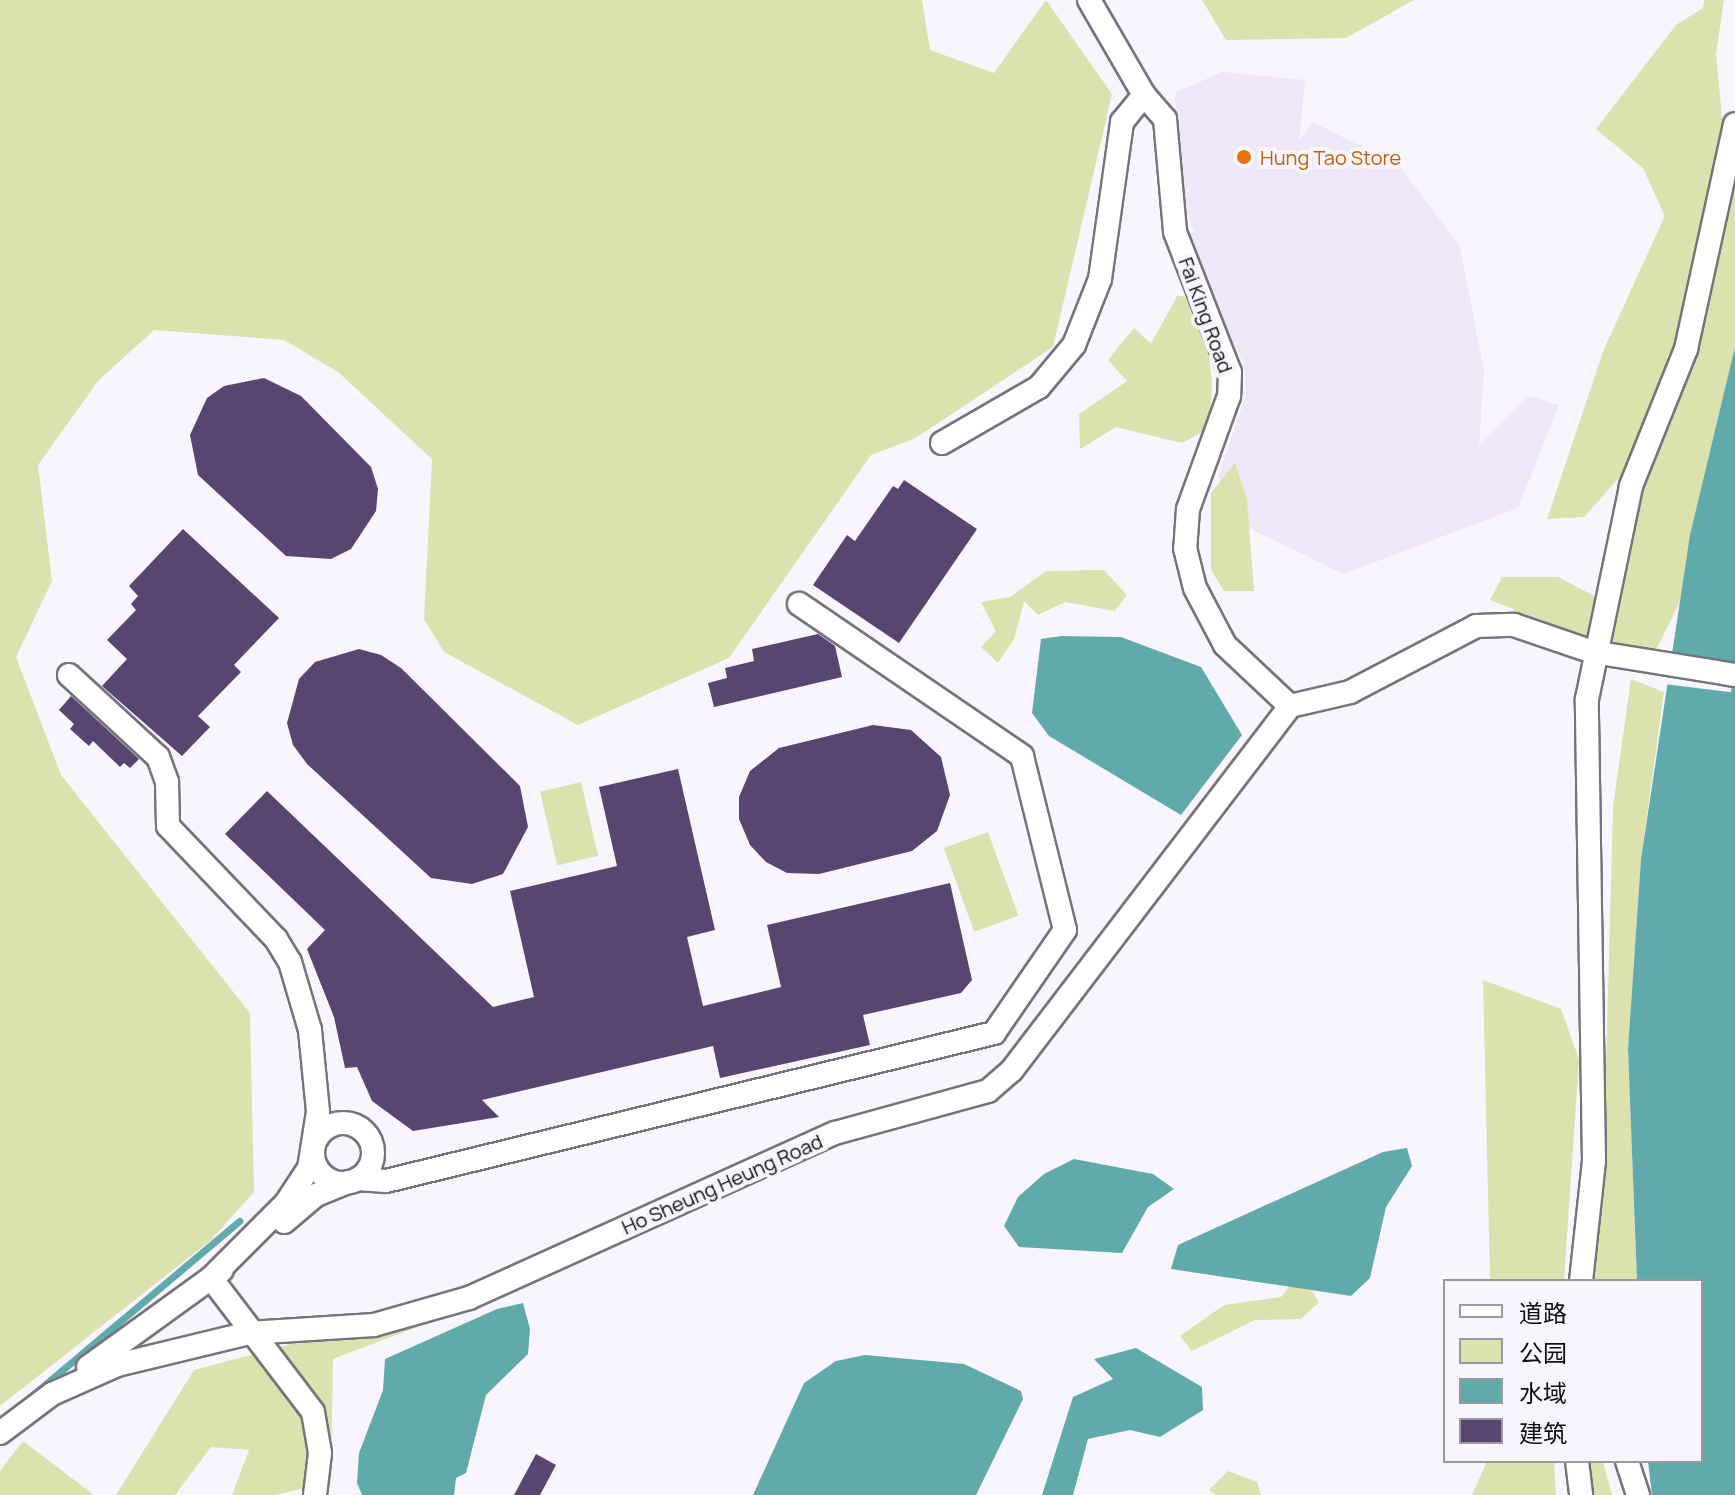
<!DOCTYPE html>
<meta charset="utf-8">
<style>
body{margin:0}
#map{position:relative;width:1735px;height:1495px;overflow:hidden;background:#f8f5fe;font-family:Manrope,"Noto Sans SC",sans-serif}
div>[style]{position:absolute}
[style*='--x']{left:calc(var(--x)*1px);top:calc(var(--y)*1px);width:calc(var(--w)*1px);rotate:calc(var(--a)*1deg)}
.built>*{inset:0;background:#ede7f8}
.green>*{inset:0;background:#dce2ad;transform-origin:0 0}
.water>*{inset:0;background:#61aaac}
.pier>*{inset:0;background:#f8f5fe;transform-origin:0 0}
.stream>*{height:7px;margin:-3.5px;padding:0 3.5px;transform-origin:3.5px;border-radius:3.5px;background:#61aaac}
.building>*{inset:0;background:#584570}
.roads{filter:drop-shadow(2px 0 #77737c) drop-shadow(-2px 0 #77737c) drop-shadow(0 2px #77737c) drop-shadow(0 -2px #77737c)}
.minor>*{height:22px;margin:-11px;padding:0 11px;transform-origin:11px;border-radius:11px;background:#fff}
.minor>.ring{margin:-11px;padding:0;box-sizing:content-box;background:none;border:22px solid #fff;border-radius:50%}
.dots>*{width:22px;height:22px;translate:-50% -50%;box-sizing:border-box;border:4px solid #f8f5fe;border-radius:50%}
span{translate:-50% -50%;white-space:nowrap;text-align:center;line-height:1.15;-webkit-text-stroke:8px #f8f5fe;paint-order:stroke}
.food-label{font-size:20px;color:#c56008}
.left{translate:0 -50%;text-align:left}
.street-label{font-size:20px;color:#0f0e11}
.legend{position:absolute;left:1443px;top:1279px;width:260px;height:184px;box-sizing:border-box;background:#f8f5fe;border:2px solid #9b999f;margin:0;padding:10px 14px;list-style:none;font-size:24px;color:#0f0e11}
.legend li{display:flex;align-items:center;gap:16px;height:40px}
.legend b{width:40px;border:2px solid #9b999f}
</style>
<div id="map">
<div class="built">
<i style="clip-path:polygon(1222px 72px,1305px 80px,1299px 141px,1313px 122px,1399px 166px,1460px 246px,1484px 372px,1479px 446px,1529px 396px,1559px 405px,1518px 508px,1343px 574px,1247px 527px,1218px 477px,1246px 395px,1244px 364px,1180px 238px,1194px 232px,1181px 187px,1175px 93px)"></i>
</div>
<div class="green">
<i style="clip-path:polygon(0 0,922px 0,930px 50px,994px 73px,1046px 0,1112px 94px,1053px 347px,914px 439px,871px 455px,729px 658px,578px 725px,444px 652px,424px 619px,432px 459px,338px 372px,284px 340px,154px 330px,98px 381px,38px 465px,52px 581px,16px 657px,61px 775px,250px 1013px,254px 1192px,211px 1240px,0 1406px)"></i>
<i style="clip-path:polygon(1202px 0,1414px 0,1346px 38px,1226px 40px)"></i>
<i style="clip-path:polygon(evenodd,1704px 0,1724px 0,1716px 54px,1723px 129px,1735px 124px,1735px 347px,1679px 604px,1654px 654px,1624px 648px,1603px 634px,1547px 646px,1519px 639px,1514px 609px,1490px 600px,1502px 577px,1558px 577px,1604px 601px,1644px 450px,1584px 517px,1547px 519px,1604px 349px,1665px 216px,1643px 168px,1596px 129px,1676px 25px,1703px 8px,1704px 0,1690px 327px,1668px 392px,1667px 356px,1690px 327px)"></i>
<i style="clip-path:polygon(1177px 296px,1202px 297px,1212px 382px,1210px 428px,1182px 443px,1116px 427px,1080px 449px,1079px 414px,1127px 381px,1108px 360px,1134px 328px,1151px 344px)"></i>
<i style="clip-path:polygon(1235px 463px,1247px 499px,1254px 591px,1224px 591px,1211px 570px,1211px 493px)"></i>
<i style="clip-path:polygon(1104px 570px,1127px 595px,1115px 611px,1065px 602px,1038px 615px,1024px 601px,1014px 639px,998px 663px,981px 647px,996px 631px,981px 602px,1010px 597px,1046px 571px)"></i>
<i style="clip-path:polygon(1631px 679px,1664px 692px,1641px 859px,1628px 1049px,1637px 1281px,1591px 1281px,1603px 1180px,1613px 807px)"></i>
<i style="left:581px;top:782px;width:76px;height:42px;rotate:77deg"></i>
<i style="left:988px;top:832px;width:89px;height:47px;rotate:70deg"></i>
<i style="clip-path:polygon(1483px 980px,1561px 1009px,1579px 1059px,1564px 1281px,1490px 1281px)"></i>
<i style="clip-path:polygon(1300px 1273px,1319px 1302px,1301px 1319px,1255px 1320px,1192px 1351px,1180px 1336px,1224px 1305px,1281px 1297px)"></i>
<i style="clip-path:polygon(425px 1324px,333px 1359px,331px 1482px,275px 1495px,232px 1495px,249px 1450px,211px 1447px,175px 1495px,116px 1495px,194px 1370px,306px 1340px)"></i>
<i style="clip-path:polygon(23px 1441px,94px 1495px,0 1495px,0 1471px)"></i>
<i style="clip-path:polygon(1487px 1461px,1554px 1461px,1556px 1495px,1472px 1495px)"></i>
<i style="clip-path:polygon(1588px 1461px,1603px 1461px,1612px 1495px,1592px 1495px)"></i>
<i style="clip-path:polygon(1228px 1471px,1257px 1482px,1261px 1495px,1215px 1495px,1209px 1490px)"></i>
</div>
<div class="water">
<i style="clip-path:polygon(1735px 347px,1735px 1495px,1652px 1495px,1648px 1461px,1701px 1461px,1701px 1281px,1637px 1281px,1628px 1049px,1641px 859px,1690px 535px)"></i>
<i style="clip-path:polygon(1061px 636px,1121px 637px,1201px 667px,1242px 735px,1181px 815px,1049px 736px,1032px 713px,1041px 639px)"></i>
<i style="clip-path:polygon(1407px 1148px,1412px 1166px,1386px 1207px,1370px 1278px,1351px 1296px,1171px 1269px,1178px 1245px,1383px 1152px)"></i>
<i style="clip-path:polygon(1074px 1159px,1153px 1174px,1174px 1189px,1148px 1207px,1122px 1253px,1019px 1247px,1004px 1226px,1018px 1197px,1044px 1174px)"></i>
<i style="clip-path:polygon(523px 1303px,530px 1329px,528px 1354px,486px 1395px,466px 1473px,456px 1478px,454px 1495px,362px 1495px,357px 1483px,359px 1453px,383px 1390px,385px 1359px,497px 1309px)"></i>
<i style="clip-path:polygon(1136px 1348px,1202px 1387px,1203px 1410px,1160px 1437px,1130px 1430px,1088px 1439px,1073px 1495px,1042px 1495px,1073px 1397px,1113px 1379px,1094px 1359px)"></i>
<i style="clip-path:polygon(865px 1355px,964px 1364px,1021px 1391px,1023px 1399px,976px 1495px,753px 1495px,804px 1383px,836px 1361px)"></i>
</div>
<div class="pier">
<i style="left:1666px;top:656px;width:69px;height:28px;rotate:7deg"></i>
</div>
<div class="stream">
<i style="--x:29;--y:1398;--w:275;--a:-40.1"></i>
</div>
<div class="building">
<i style="clip-path:polygon(264px 378px,301px 396px,371px 467px,378px 489px,376px 511px,351px 549px,331px 559px,286px 556px,198px 475px,190px 435px,207px 398px,224px 386px)"></i>
<i style="clip-path:polygon(904px 480px,977px 529px,899px 643px,813px 585px,847px 535px,855px 541px,893px 486px,898px 489px)"></i>
<i style="clip-path:polygon(183px 529px,279px 618px,234px 665px,241px 672px,198px 716px,210px 727px,182px 756px,102px 686px,127px 659px,107px 640px,136px 610px,131px 604px,138px 596px,129px 586px)"></i>
<i style="clip-path:polygon(818px 634px,835px 646px,842px 677px,714px 707px,708px 683px,727px 678px,725px 668px,754px 661px,752px 649px)"></i>
<i style="clip-path:polygon(359px 649px,381px 655px,401px 668px,520px 786px,528px 827px,503px 874px,472px 884px,431px 878px,307px 764px,293px 745px,287px 723px,299px 679px,315px 662px)"></i>
<i style="clip-path:polygon(71px 696px,139px 759px,130px 768px,124px 763px,120px 767px,93px 741px,89px 746px,70px 729px,74px 724px,59px 710px)"></i>
<i style="clip-path:polygon(873px 725px,911px 730px,941px 757px,950px 795px,937px 831px,912px 851px,819px 874px,787px 873px,766px 862px,750px 845px,739px 819px,739px 797px,750px 771px,779px 748px)"></i>
<i style="clip-path:polygon(678px 769px,715px 930px,687px 937px,703px 1006px,781px 987px,767px 925px,950px 883px,972px 980px,961px 993px,863px 1015px,870px 1045px,720px 1078px,713px 1046px,482px 1100px,499px 1117px,413px 1131px,372px 1101px,357px 1067px,345px 1068px,334px 1017px,307px 949px,325px 930px,225px 834px,267px 791px,493px 1007px,534px 997px,510px 891px,617px 866px,599px 787px)"></i>
<i style="clip-path:polygon(536px 1454px,556px 1465px,540px 1495px,514px 1495px)"></i>
</div>
<div class="roads">
<div class="minor">
<i style="--x:1089;--y:0;--w:110;--a:59.9"></i>
<i style="--x:1144;--y:95;--w:32;--a:49"></i>
<i style="--x:1165;--y:119;--w:113;--a:84.9"></i>
<i style="--x:1175;--y:232;--w:150;--a:68.6"></i>
<i style="--x:1230;--y:372;--w:24;--a:92"></i>
<i style="--x:1229;--y:396;--w:120;--a:109.9"></i>
<i style="--x:1188;--y:509;--w:39;--a:94"></i>
<i style="--x:1185;--y:548;--w:41;--a:76"></i>
<i style="--x:1195;--y:588;--w:64;--a:62.2"></i>
<i style="--x:1225;--y:645;--w:89;--a:43.2"></i>
<i style="--x:942;--y:443;--w:112;--a:-30"></i>
<i style="--x:1039;--y:387;--w:55;--a:-50.2"></i>
<i style="--x:1074;--y:345;--w:71;--a:-68.5"></i>
<i style="--x:1100;--y:279;--w:159;--a:-82"></i>
<i style="--x:1122;--y:122;--w:35;--a:-51"></i>
<i style="--x:69;--y:675;--w:121;--a:42.7"></i>
<i style="--x:158;--y:757;--w:27;--a:70"></i>
<i style="--x:167;--y:782;--w:44;--a:88.7"></i>
<i style="--x:168;--y:826;--w:156;--a:46.3"></i>
<i style="--x:276;--y:939;--w:27;--a:59"></i>
<i style="--x:290;--y:962;--w:71;--a:73.6"></i>
<i style="--x:310;--y:1030;--w:82;--a:84.4"></i>
<i style="--x:318;--y:1112;--w:57;--a:99.1"></i>
<i style="--x:309;--y:1168;--w:42;--a:123.3"></i>
<i style="--x:286;--y:1203;--w:106;--a:135"></i>
<i style="--x:1290;--y:706;--w:62;--a:-13.1"></i>
<i style="--x:1350;--y:692;--w:142;--a:-27.6"></i>
<i style="--x:1476;--y:626;--w:38;--a:-2"></i>
<i style="--x:1514;--y:625;--w:83;--a:18.9"></i>
<i style="--x:1593;--y:652;--w:144;--a:9.2"></i>
<i class="ring" style="left:313px;top:1123px;width:38px;height:38px"></i>
<i style="--x:357;--y:1179;--w:29;--a:4"></i>
<i style="--x:386;--y:1181;--w:626;--a:-13.68"></i>
<i style="--x:994;--y:1033;--w:125;--a:-55.4"></i>
<i style="--x:1065;--y:930;--w:179;--a:-103.9"></i>
<i style="--x:1022;--y:756;--w:270;--a:-145.7"></i>
<i style="--x:284;--y:1222;--w:42;--a:-40.2"></i>
<i style="--x:316;--y:1195;--w:35;--a:-22"></i>
<i style="--x:211;--y:1278;--w:168;--a:52.7"></i>
<i style="--x:313;--y:1412;--w:42;--a:80.3"></i>
<i style="--x:320;--y:1453;--w:42;--a:96.8"></i>
<i style="--x:1581;--y:1281;--w:121;--a:-83.8"></i>
<i style="--x:1594;--y:1161;--w:462;--a:-90.9"></i>
<i style="--x:1587;--y:699;--w:217;--a:-78.3"></i>
<i style="--x:1631;--y:486;--w:148;--a:-68.1"></i>
<i style="--x:1686;--y:349;--w:230;--a:-77.7"></i>
<i style="--x:88;--y:1367;--w:165;--a:-35.9"></i>
<i style="--x:0;--y:1433;--w:65;--a:-36.9"></i>
<i style="--x:52;--y:1394;--w:71;--a:-24"></i>
<i style="--x:117;--y:1365;--w:136;--a:-13.6"></i>
<i style="--x:249;--y:1333;--w:125;--a:-3.7"></i>
<i style="--x:374;--y:1325;--w:99;--a:-15.9"></i>
<i style="--x:469;--y:1298;--w:401;--a:-24.3"></i>
<i style="--x:835;--y:1133;--w:159;--a:-15.4"></i>
<i style="--x:988;--y:1091;--w:32;--a:-41"></i>
<i style="--x:1012;--y:1070;--w:458;--a:-52.6"></i>
<i style="--x:1577;--y:1461;--w:34;--a:83"></i>
<i style="--x:1627;--y:1461;--w:36;--a:72"></i>
</div>
</div>
<div class="dots">
<i style="left:1244px;top:157px;background:#e8710a"></i>
</div>
<div class="food-label">
<span class="left" style="left:1260px;top:157px">Hung Tao Store</span>
</div>
<div class="street-label">
<span style="left:1206px;top:315px;rotate:70deg">Fai King Road</span>
<span style="left:722px;top:1184px;rotate:-24deg">Ho Sheung Heung Road</span>
</div>
<ul class="legend">
<li><b style="height:10px;background:#fff"></b>道路</li>
<li><b style="height:22px;background:#dce2ad"></b>公园</li>
<li><b style="height:22px;background:#61aaac"></b>水域</li>
<li><b style="height:22px;background:#584570"></b>建筑</li>
</ul>
</div>
